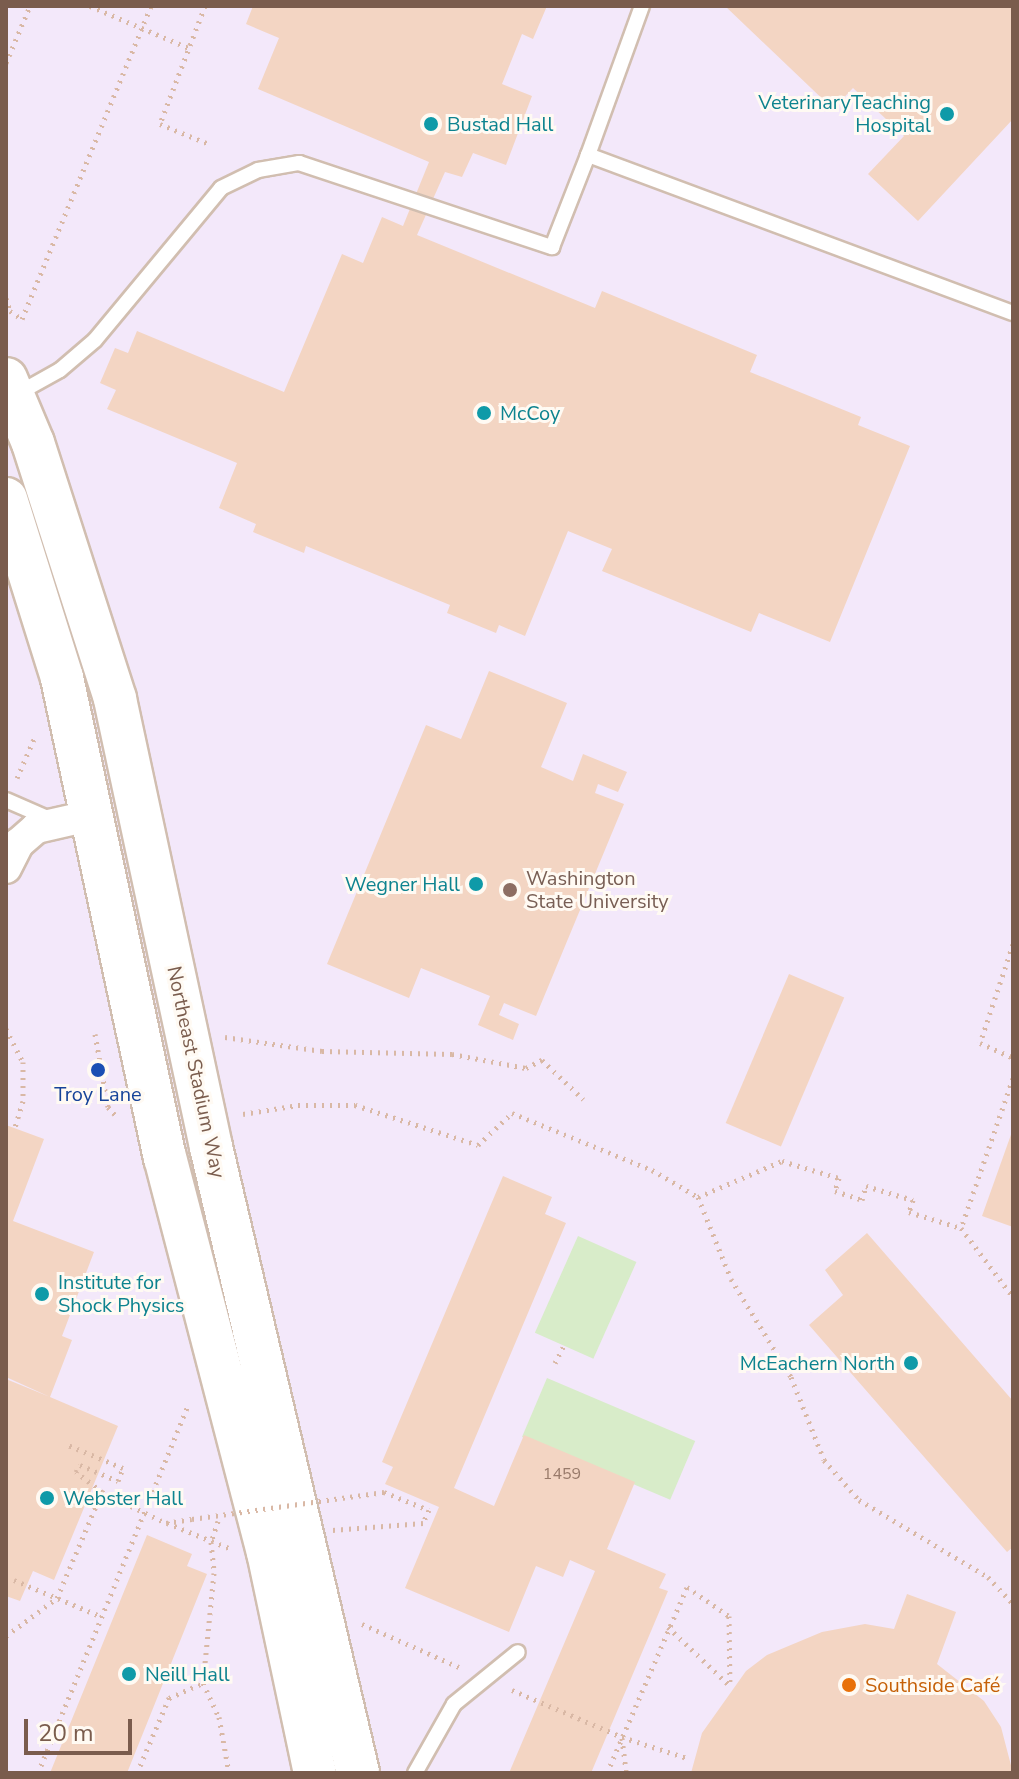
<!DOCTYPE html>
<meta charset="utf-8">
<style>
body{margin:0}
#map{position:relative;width:1019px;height:1779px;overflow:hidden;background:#fdf6ec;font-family:"Nunito Sans",sans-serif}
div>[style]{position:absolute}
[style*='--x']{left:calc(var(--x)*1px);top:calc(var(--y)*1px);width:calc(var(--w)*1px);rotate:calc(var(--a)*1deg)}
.education>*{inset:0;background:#f3e8fa;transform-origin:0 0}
.green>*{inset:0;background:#d8ecc9;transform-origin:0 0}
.building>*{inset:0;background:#f3d5c3;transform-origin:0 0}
.path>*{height:5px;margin-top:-2.5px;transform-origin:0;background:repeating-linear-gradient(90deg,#d9b8a5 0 2px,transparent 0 8px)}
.roads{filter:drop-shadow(2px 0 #d1beb0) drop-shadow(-2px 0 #d1beb0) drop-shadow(0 2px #d1beb0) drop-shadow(0 -2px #d1beb0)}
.lane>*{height:14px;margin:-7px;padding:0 7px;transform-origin:7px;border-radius:7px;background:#fff}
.street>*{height:30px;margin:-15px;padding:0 15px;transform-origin:15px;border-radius:15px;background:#fff}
.secondary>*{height:42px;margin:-21px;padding:0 21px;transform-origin:21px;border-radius:21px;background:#fff}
.path-bridge>*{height:5px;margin-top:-2.5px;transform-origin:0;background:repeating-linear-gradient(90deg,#d9b8a5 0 2px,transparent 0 8px)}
.dots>*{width:22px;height:22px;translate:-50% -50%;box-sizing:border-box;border:4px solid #fffaf3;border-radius:50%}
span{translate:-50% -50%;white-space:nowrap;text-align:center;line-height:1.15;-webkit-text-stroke:6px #fffaf3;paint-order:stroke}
.number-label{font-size:16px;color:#987a6a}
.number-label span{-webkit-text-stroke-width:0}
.culture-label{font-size:20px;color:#0d838f}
.right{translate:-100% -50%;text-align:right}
.left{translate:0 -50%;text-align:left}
.education-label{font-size:20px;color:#785e54}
.street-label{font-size:20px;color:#7a5c4d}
.transit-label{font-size:20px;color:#164399}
.food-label{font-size:20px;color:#c56008}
.frame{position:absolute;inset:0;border:8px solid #7a5c4d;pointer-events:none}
.scale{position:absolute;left:24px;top:1719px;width:108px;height:36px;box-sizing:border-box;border:4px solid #7a5c4d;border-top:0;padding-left:10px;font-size:24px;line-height:28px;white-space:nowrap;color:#7a5c4d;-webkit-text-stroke:6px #fffaf3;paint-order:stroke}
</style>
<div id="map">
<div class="education">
<i style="left:6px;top:6px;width:1007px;height:1767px"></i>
</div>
<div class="green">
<i style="left:578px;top:1236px;width:64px;height:106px;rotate:24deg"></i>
<i style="left:547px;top:1378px;width:161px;height:64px;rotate:23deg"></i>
</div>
<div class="building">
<i style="clip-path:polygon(253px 6px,547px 6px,533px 39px,522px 34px,502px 84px,532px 96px,506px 165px,473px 153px,462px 177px,445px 172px,417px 235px,595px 308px,602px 291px,757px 355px,750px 372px,861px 417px,858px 425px,910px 446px,830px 642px,759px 613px,751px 632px,602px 571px,612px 549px,568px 531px,525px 636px,499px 625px,496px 633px,447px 613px,450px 605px,306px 546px,304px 553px,253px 532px,256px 524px,219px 508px,237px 463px,107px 409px,116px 390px,100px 383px,115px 348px,128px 353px,137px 331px,284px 392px,342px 254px,363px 263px,382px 217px,403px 226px,429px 162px,258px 89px,279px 38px,246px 24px)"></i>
<i style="clip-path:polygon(725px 6px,1013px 6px,1013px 119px,918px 221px,868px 174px,904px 136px,853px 88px,833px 109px)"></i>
<i style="clip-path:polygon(489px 671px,567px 703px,541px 767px,573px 781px,583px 754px,627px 772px,618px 792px,598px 784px,595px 793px,624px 804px,536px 1016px,504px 1003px,499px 1015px,519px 1024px,513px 1040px,478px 1025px,490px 996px,421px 968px,409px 998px,327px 964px,426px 725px,461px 739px)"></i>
<i style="left:789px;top:974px;width:60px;height:162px;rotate:23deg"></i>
<i style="clip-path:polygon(6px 1125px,44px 1139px,13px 1221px,94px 1252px,62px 1336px,72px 1340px,50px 1397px,118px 1426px,54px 1580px,33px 1571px,20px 1601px,6px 1596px,6px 1379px,50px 1397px,6px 1377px)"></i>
<i style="clip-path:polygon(1013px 1129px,1013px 1227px,982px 1216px)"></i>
<i style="clip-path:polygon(503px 1176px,552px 1197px,545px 1214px,566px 1223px,454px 1488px,494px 1506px,524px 1435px,635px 1482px,607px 1549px,666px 1574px,659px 1588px,668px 1591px,591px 1773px,509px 1773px,595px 1571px,570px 1560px,563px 1577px,536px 1566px,509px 1632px,405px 1588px,439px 1507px,385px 1484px,393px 1467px,382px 1462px)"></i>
<i style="clip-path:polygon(867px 1233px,1013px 1401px,1013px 1547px,1007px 1552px,809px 1325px,843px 1295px,825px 1270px)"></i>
<i style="clip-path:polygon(147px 1535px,192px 1554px,187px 1566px,207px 1574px,127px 1773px,50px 1773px)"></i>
<i style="clip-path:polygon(907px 1594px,956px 1612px,937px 1664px,984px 1701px,1001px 1727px,1013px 1773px,691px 1773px,702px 1733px,746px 1671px,767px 1655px,822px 1632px,865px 1624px,894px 1629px)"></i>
</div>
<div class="path">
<i style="--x:90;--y:6;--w:108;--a:23"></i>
<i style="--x:205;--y:6;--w:126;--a:110.9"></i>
<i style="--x:160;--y:124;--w:53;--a:22.2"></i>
<i style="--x:6;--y:63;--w:62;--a:-67.2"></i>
<i style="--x:6;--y:298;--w:14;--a:73"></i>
<i style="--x:10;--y:311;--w:14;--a:34"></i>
<i style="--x:22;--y:319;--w:339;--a:-67.6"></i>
<i style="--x:17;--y:778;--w:43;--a:-66.4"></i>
<i style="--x:1013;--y:944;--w:104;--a:108.4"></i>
<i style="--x:980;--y:1043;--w:36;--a:24"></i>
<i style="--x:6;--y:1029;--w:37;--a:63"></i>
<i style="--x:23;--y:1062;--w:39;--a:90"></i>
<i style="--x:23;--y:1101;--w:28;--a:107"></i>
<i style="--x:95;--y:1034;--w:74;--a:79.9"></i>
<i style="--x:108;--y:1107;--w:12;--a:48"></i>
<i style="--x:225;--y:1037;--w:98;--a:8.2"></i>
<i style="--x:322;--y:1051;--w:130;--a:1.3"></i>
<i style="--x:452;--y:1054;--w:75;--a:10.7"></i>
<i style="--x:526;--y:1068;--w:18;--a:-27"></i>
<i style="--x:542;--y:1060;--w:57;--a:43.6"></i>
<i style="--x:1013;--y:1078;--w:159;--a:109.1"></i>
<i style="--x:961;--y:1228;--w:86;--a:53"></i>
<i style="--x:243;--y:1114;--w:56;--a:-9.3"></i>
<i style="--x:298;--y:1105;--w:57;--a:0"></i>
<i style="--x:355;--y:1105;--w:129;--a:18"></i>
<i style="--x:478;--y:1145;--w:47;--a:-43.3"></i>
<i style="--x:512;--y:1113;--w:151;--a:22.2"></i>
<i style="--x:652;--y:1170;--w:53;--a:30.4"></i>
<i style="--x:698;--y:1197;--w:88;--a:68.1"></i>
<i style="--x:731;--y:1279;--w:115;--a:58.5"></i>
<i style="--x:791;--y:1377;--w:89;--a:68.3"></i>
<i style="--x:824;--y:1460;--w:53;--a:48.8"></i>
<i style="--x:859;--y:1500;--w:150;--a:30.8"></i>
<i style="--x:988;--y:1577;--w:37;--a:47"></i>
<i style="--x:698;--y:1197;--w:91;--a:-23.2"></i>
<i style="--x:782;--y:1161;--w:59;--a:16.6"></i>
<i style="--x:839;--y:1178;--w:14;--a:107"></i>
<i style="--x:835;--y:1191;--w:28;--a:18"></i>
<i style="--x:862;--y:1200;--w:15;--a:-74"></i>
<i style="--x:866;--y:1186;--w:49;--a:16.6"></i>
<i style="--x:913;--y:1200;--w:13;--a:108"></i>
<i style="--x:909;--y:1212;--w:54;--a:17.1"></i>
<i style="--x:555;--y:1363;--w:20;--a:-63"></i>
<i style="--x:102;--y:1492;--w:71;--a:25.8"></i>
<i style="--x:166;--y:1523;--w:26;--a:-9"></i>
<i style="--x:218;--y:1521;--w:22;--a:108"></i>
<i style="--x:211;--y:1542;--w:31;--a:84"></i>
<i style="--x:214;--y:1573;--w:111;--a:95.7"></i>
<i style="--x:203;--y:1683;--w:38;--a:65"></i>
<i style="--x:219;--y:1717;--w:57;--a:79.9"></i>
<i style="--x:167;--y:1523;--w:67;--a:22"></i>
<i style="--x:14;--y:1580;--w:93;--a:22.7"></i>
<i style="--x:362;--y:1624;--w:106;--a:23.9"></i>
<i style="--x:668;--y:1627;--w:86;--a:43.6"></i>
<i style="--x:6;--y:1636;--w:64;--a:-36.7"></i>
<i style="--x:57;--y:1598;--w:115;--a:-67"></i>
<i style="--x:102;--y:1492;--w:33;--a:-142"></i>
<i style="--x:76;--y:1472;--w:8;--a:-60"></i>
<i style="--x:80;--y:1465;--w:41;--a:22.8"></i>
<i style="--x:118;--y:1481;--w:14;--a:-69"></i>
<i style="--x:123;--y:1468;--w:60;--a:-157.3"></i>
<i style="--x:512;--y:1690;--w:120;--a:23.1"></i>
<i style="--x:622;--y:1737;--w:71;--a:17.9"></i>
<i style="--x:622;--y:1738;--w:35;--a:83"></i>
<i style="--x:38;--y:1773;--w:397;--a:-67.8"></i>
<i style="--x:137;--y:1773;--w:82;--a:-66.9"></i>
<i style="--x:169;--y:1698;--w:37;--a:-24"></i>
<i style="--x:607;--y:1773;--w:202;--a:-66.7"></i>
<i style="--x:687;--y:1587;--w:51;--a:34.6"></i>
<i style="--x:729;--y:1616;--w:70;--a:89.2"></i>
</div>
<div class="roads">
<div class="lane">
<i style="--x:588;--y:155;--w:158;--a:-70.1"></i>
<i style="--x:17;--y:394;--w:49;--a:-29.2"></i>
<i style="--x:60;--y:370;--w:46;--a:-40.6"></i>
<i style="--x:95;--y:340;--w:197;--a:-50.3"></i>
<i style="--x:221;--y:188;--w:41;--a:-25.9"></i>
<i style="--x:258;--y:170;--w:42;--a:-9.7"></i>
<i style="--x:299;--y:163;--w:267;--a:18.4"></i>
<i style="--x:552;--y:247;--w:99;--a:-68.6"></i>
<i style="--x:588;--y:155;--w:453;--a:20.4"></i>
<i style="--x:6;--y:800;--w:48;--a:23.4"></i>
<i style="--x:415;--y:1773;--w:79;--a:-60.5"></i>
<i style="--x:454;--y:1704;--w:82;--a:-39.1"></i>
</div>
<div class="street">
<i style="--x:6;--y:868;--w:28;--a:-63"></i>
<i style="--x:19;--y:843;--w:23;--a:-41"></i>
<i style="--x:36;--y:828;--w:58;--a:-12.8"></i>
</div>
<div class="secondary">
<i style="--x:6;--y:379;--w:69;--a:67.1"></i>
<i style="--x:33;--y:443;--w:269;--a:72.2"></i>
<i style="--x:115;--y:699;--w:458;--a:77.9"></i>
<i style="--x:211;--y:1147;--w:643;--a:76.78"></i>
<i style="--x:6;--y:499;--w:188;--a:72.6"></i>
<i style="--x:62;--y:678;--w:490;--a:77.9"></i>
<i style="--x:165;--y:1157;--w:408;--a:75.4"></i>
<i style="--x:268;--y:1552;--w:226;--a:78"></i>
</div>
</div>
<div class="path-bridge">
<i style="--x:192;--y:1519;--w:194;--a:-8"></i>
<i style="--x:384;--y:1492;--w:48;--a:21.8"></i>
<i style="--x:429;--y:1510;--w:14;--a:115"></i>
<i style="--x:423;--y:1523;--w:91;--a:175.6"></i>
</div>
<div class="dots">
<i style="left:947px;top:114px;background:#0f9aa8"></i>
<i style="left:431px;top:124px;background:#0f9aa8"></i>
<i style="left:484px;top:413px;background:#0f9aa8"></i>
<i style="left:476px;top:884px;background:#0f9aa8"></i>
<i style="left:510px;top:890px;background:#8d6e63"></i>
<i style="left:98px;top:1070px;background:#1a4fb4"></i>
<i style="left:42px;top:1294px;background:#0f9aa8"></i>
<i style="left:911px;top:1363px;background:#0f9aa8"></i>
<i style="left:47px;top:1498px;background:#0f9aa8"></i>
<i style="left:129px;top:1674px;background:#0f9aa8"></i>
<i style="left:849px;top:1685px;background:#e8710a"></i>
</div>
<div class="number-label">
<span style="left:562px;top:1474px">1459</span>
</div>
<div class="culture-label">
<span class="right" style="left:931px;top:114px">VeterinaryTeaching<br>Hospital</span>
<span class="left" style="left:447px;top:124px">Bustad Hall</span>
<span class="left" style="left:500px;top:413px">McCoy</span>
<span class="right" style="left:460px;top:884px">Wegner Hall</span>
<span class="left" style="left:58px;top:1294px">Institute for<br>Shock Physics</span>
<span class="right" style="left:895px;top:1363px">McEachern North</span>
<span class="left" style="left:63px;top:1498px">Webster Hall</span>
<span class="left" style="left:145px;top:1674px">Neill Hall</span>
</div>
<div class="education-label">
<span class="left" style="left:526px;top:890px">Washington<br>State University</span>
</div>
<div class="street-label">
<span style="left:196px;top:1072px;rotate:78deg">Northeast Stadium Way</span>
</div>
<div class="transit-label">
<span style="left:98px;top:1094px">Troy Lane</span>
</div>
<div class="food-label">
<span class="left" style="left:865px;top:1685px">Southside Café</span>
</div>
<div class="frame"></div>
<div class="scale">20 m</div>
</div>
